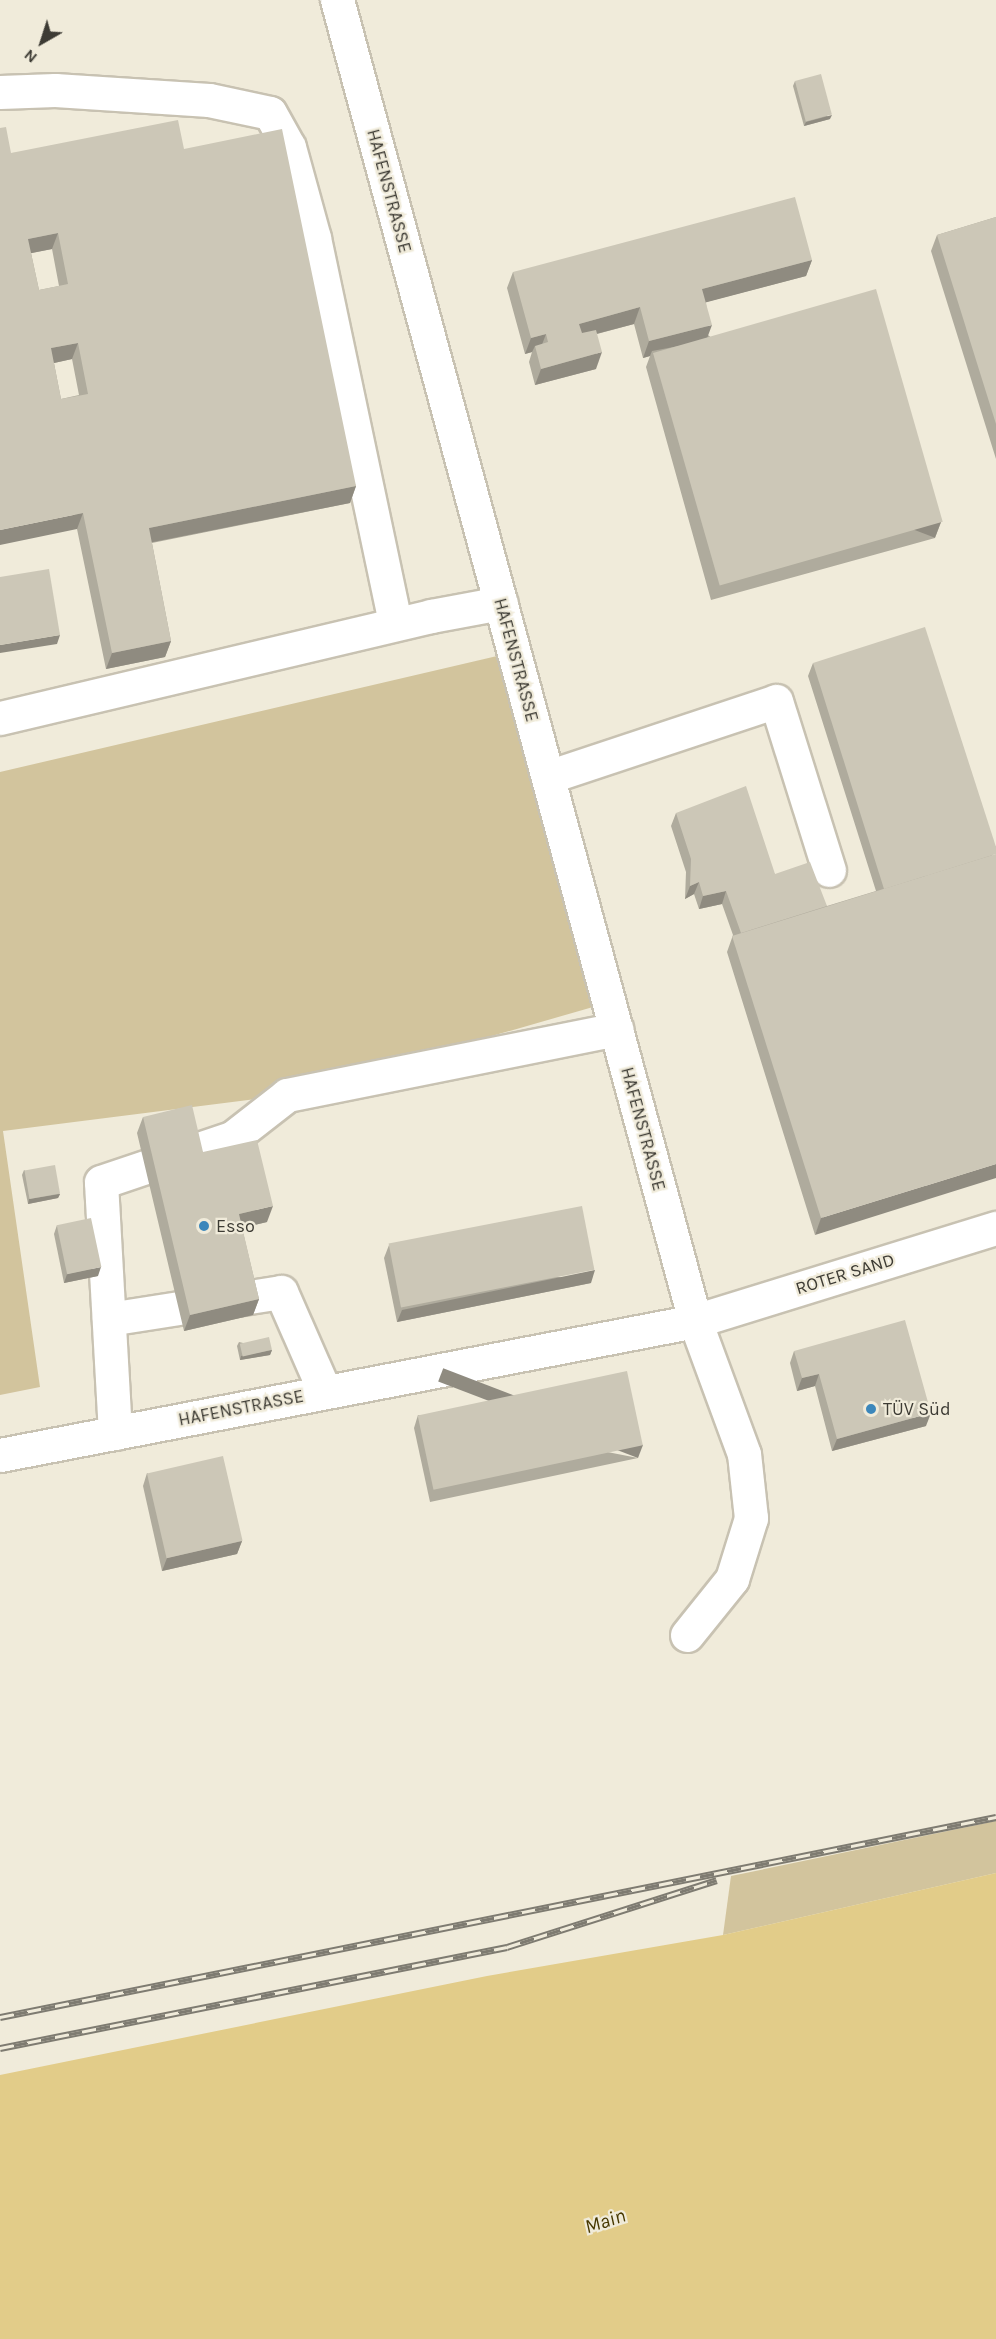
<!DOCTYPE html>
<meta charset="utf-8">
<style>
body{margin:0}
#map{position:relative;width:996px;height:2339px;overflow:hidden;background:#f0ebda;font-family:Karla,sans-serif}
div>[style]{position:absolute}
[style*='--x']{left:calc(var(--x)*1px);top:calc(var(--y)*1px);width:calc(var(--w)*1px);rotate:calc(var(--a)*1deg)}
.green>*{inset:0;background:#d2c49d}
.water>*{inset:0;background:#e2cc89}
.roads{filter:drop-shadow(2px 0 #c8c2b2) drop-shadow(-2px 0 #c8c2b2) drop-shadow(0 2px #c8c2b2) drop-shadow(0 -2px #c8c2b2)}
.minor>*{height:33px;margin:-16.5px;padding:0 16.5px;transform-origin:16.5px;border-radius:16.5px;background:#fff}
.rail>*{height:7px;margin-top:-3.5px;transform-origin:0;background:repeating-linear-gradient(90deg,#f0ebda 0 14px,#7e7b71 0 28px);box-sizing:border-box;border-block:2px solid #7e7b71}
.wall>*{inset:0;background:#afab9d}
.shaded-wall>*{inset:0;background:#8f8b80;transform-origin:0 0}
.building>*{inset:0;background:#ccc7b7;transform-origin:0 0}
.dots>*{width:16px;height:16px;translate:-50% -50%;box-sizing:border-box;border:3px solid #f0ebda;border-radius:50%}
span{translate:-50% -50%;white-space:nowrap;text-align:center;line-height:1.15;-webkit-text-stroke:4.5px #f0ebda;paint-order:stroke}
.street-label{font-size:18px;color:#3d3b34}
.poi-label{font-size:18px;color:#3d3b34}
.left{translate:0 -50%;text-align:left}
.water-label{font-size:20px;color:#473800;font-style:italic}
.north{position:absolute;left:12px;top:12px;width:60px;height:60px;-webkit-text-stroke:4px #f0ebda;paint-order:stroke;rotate:219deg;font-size:16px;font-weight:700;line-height:24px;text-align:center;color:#3d3b34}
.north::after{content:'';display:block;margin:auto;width:21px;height:27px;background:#3d3b34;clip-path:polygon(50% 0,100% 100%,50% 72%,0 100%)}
</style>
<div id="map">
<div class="green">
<i style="clip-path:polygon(514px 652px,593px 1007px,287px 1095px,3px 1131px,40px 1387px,0 1395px,0 772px)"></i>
<i style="clip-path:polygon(996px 1821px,996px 1873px,723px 1935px,731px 1876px)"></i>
</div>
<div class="water">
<i style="clip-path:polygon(996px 1873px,996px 2339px,0 2339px,0 2075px,487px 1976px,723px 1935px)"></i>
</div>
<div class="roads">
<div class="minor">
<i style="--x:0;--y:92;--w:55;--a:-2.1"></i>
<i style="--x:55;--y:90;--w:154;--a:3.7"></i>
<i style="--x:209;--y:100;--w:62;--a:12"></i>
<i style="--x:270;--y:113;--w:39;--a:61"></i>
<i style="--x:289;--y:147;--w:94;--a:74.6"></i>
<i style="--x:314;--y:238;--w:394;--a:78.1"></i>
<i style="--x:0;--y:718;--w:443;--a:-13.3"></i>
<i style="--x:431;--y:616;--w:71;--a:-10.5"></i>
<i style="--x:548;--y:777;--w:240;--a:-18.4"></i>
<i style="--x:776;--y:701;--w:177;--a:72.6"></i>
<i style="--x:109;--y:1319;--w:174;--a:-8.9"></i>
<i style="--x:281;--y:1292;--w:109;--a:66.3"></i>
<i style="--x:115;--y:1433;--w:251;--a:-93.2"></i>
<i style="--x:101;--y:1182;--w:138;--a:-18.6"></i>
<i style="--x:232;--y:1138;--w:70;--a:-38"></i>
<i style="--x:287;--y:1095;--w:336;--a:-11.3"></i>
<i style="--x:0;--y:1455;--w:708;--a:-10.91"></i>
<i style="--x:695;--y:1321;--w:1369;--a:-105.16"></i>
<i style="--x:687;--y:1635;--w:72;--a:-51.2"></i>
<i style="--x:732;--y:1579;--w:64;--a:-72.7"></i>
<i style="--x:751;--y:1518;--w:64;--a:-96.2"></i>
<i style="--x:744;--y:1454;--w:142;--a:-110.2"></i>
<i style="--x:695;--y:1321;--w:315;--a:-17.2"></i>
</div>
</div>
<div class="rail">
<i style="--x:0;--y:2017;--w:1016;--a:-11.35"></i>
<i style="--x:0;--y:2048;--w:517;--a:-11.27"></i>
<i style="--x:507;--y:1947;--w:220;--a:-17.7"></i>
</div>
<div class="wall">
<i style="clip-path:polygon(795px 81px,830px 119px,804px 126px,793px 86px)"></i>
<i style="clip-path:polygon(evenodd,184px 149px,356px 486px,350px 503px,152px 543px,171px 641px,165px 657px,106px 669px,77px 529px,11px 153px,184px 149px,52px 249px,59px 286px,39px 290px,31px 253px,52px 249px,184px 149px,72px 359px,79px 395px,61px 399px,54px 363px,72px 359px)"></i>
<i style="clip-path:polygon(996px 217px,996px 459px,931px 251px,937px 235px)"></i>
<i style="clip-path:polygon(812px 260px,806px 276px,706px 302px,708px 335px,941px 522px,935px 538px,711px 600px,646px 367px,650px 356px,643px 358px,634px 324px,597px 334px,596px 369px,535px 385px,529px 362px,532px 352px,525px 354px,507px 288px,513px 272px)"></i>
<i style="clip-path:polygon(813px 663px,996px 847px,815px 1235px,727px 952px,733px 935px,722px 904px,699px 909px,694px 894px,685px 899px,686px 872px,671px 826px,676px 813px,827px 906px,876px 891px,808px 676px)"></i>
<i style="clip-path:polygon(143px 1117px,203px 1152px,267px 1222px,242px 1228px,259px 1299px,253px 1315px,184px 1331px,137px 1133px)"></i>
<i style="clip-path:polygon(24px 1170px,60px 1194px,58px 1198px,28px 1204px,22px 1175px)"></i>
<i style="clip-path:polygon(57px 1225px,98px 1276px,64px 1283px,54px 1234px)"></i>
<i style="clip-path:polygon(389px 1245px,591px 1283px,397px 1322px,384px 1258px)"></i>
<i style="clip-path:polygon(239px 1342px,272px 1350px,270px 1355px,240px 1360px,237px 1346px)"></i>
<i style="clip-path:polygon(794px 1351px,926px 1426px,832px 1451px,815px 1386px,797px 1391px,790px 1363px)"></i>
<i style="clip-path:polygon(418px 1415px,638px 1458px,430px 1502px,414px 1428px)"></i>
<i style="clip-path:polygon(147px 1473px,242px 1541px,237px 1554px,162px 1571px,143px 1486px)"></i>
</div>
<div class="shaded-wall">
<i style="clip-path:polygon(832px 115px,830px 119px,804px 126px,806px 122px)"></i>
<i style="clip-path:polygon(58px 233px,52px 249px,22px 255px,28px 239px)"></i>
<i style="clip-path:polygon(812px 260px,806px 276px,696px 305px,702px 289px)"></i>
<i style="clip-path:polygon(640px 307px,634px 324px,573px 340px,579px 324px)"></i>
<i style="clip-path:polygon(712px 325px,706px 341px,652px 351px,650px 356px,643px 358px,649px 341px)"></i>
<i style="clip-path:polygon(546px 334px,540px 350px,535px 346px,532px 352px,525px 354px,531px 338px)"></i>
<i style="clip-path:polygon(78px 343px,72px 359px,45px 365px,51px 348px)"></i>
<i style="clip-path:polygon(602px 352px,596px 369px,535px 385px,541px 369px)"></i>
<i style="clip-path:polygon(356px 486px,350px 503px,143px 544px,149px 528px)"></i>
<i style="clip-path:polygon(83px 513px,77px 529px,0 545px,0 530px)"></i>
<i style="left:941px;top:522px;width:17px;height:232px;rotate:111deg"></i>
<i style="clip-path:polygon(60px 635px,57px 644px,0 653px,0 645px)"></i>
<i style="clip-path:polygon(171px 641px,165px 657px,106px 669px,112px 653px)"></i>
<i style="clip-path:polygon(699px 882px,694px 894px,685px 899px,690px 886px)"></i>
<i style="clip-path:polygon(726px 891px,722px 904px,699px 909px,703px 896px)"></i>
<i style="clip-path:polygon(996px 1164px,996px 1178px,815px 1235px,821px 1218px)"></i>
<i style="clip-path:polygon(60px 1194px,58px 1198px,28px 1204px,29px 1199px)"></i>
<i style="clip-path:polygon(273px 1206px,267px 1222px,233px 1230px,239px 1214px)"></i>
<i style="clip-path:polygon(101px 1267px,98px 1276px,64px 1283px,67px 1274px)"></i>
<i style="clip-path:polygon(595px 1270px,591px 1283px,397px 1322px,402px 1310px)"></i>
<i style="clip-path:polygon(259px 1299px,253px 1315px,184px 1331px,190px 1315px)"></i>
<i style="clip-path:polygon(272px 1350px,270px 1355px,240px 1360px,241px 1356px)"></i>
<i style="clip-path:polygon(819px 1374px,815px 1386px,797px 1391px,802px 1378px)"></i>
<i style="clip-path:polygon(931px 1413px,926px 1426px,832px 1451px,837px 1439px)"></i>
<i style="left:643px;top:1445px;width:14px;height:214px;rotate:111deg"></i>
<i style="clip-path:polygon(242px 1541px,237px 1554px,162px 1571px,167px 1558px)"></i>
</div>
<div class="building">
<i style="left:821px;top:74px;width:42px;height:27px;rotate:75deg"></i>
<i style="clip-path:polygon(evenodd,178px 120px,184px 149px,282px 129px,356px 486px,149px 528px,171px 641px,112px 653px,83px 513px,0 530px,0 128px,6px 127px,11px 153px,178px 120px,58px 233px,68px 284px,39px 290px,28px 239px,58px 233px,178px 120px,78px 343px,88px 394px,61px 399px,51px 348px,78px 343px)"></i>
<i style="clip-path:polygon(795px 197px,812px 260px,702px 289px,712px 325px,649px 341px,640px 307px,579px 324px,582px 333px,596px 330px,602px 352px,541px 369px,535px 346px,548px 342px,546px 334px,531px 338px,513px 272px)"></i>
<i style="clip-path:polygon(996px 217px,996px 424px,937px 235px)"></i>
<i style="left:876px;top:289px;width:242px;height:232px;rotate:74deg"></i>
<i style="clip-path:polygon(49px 569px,60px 635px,0 645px,0 577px)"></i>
<i style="clip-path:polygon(925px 627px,996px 847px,996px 854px,884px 889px,813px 663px)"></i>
<i style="clip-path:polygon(746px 786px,775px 874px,810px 862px,827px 906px,741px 933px,726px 891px,703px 896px,699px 882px,690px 886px,691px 859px,676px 813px)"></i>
<i style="clip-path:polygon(996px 854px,996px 1164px,821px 1218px,732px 936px)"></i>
<i style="clip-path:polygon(192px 1105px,203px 1152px,257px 1140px,273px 1206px,239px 1214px,259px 1299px,190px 1315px,143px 1117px)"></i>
<i style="left:55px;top:1165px;width:29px;height:31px;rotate:80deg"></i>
<i style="left:582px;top:1206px;width:65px;height:197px;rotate:79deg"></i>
<i style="left:91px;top:1218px;width:50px;height:35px;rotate:78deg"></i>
<i style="clip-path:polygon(905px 1320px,931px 1413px,837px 1439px,819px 1374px,802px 1378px,794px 1351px)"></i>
<i style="left:269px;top:1337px;width:13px;height:30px;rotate:77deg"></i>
<i style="left:627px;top:1371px;width:76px;height:214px;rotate:78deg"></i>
<i style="left:223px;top:1456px;width:87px;height:78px;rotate:77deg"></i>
</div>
<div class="dots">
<i style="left:204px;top:1226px;background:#3c87bb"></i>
<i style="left:871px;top:1409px;background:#3c87bb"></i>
</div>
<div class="street-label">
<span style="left:389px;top:191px;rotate:75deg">HAFENSTRASSE</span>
<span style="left:516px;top:660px;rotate:75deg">HAFENSTRASSE</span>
<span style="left:643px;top:1129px;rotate:75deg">HAFENSTRASSE</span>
<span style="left:845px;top:1274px;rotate:-17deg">ROTER SAND</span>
<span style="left:241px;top:1408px;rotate:-11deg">HAFENSTRASSE</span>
</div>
<div class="poi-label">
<span class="left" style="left:216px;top:1226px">Esso</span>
<span class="left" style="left:883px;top:1409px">TÜV Süd</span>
</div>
<div class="water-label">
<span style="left:605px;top:2221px;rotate:-18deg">Main</span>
</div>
<div class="north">N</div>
</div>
